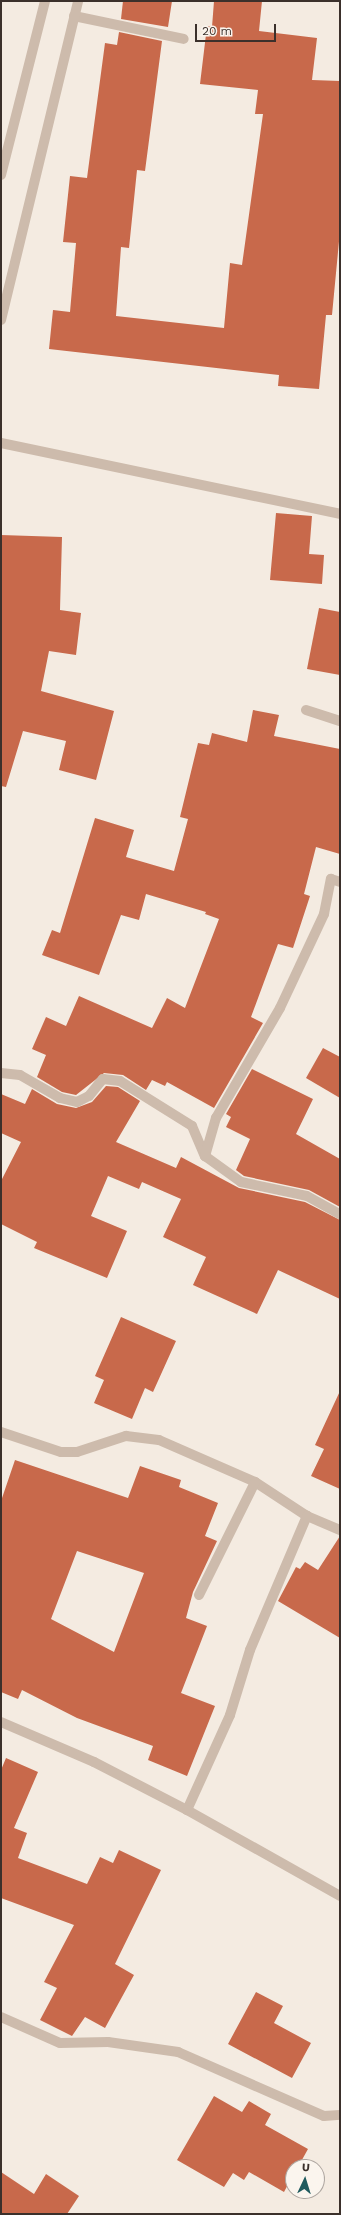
<!DOCTYPE html>
<style>
body{margin:0}
#map{position:relative;width:341px;height:2215px;overflow:hidden;background:#f4ebe1;font-family:"Work Sans",sans-serif}
div>[style]{position:absolute}
[style*='--x']{left:calc(var(--x)*1px);top:calc(var(--y)*1px);width:calc(var(--w)*1px);rotate:calc(var(--a)*1deg)}
.building>*{inset:0;background:#c8694b}
.service>*{height:10px;margin:-5px;padding:0 5px;transform-origin:5px;border-radius:5px;background:#cdbbac}
.minor>*{height:10px;margin:-5px;padding:0 5px;transform-origin:5px;border-radius:5px;background:#cdbbac}
.tertiary>*{height:10px;margin:-5px;padding:0 5px;transform-origin:5px;border-radius:5px;background:#cdbbac}
span{translate:-50% -50%;white-space:nowrap;text-align:center;line-height:1.15;-webkit-text-stroke:3.5px #fbf5ee;paint-order:stroke}
.frame{position:absolute;inset:0;border:2px solid #3b302b;pointer-events:none}
.north{position:absolute;left:285px;top:2159px;width:40px;height:40px;box-sizing:border-box;background:#fbf5ee;border:1px solid #aea6a0;border-radius:50%;rotate:4deg;font-size:11px;font-weight:700;line-height:16px;text-align:center;color:#3b302b}
.north::after{content:'';display:block;margin:auto;width:14px;height:18px;background:#1f5a5e;clip-path:polygon(50% 0,100% 100%,50% 72%,0 100%)}
.scale{position:absolute;left:195px;top:24px;width:81px;height:18px;box-sizing:border-box;border:2px solid #3b302b;border-top:0;padding-left:5px;font-size:12px;line-height:14px;white-space:nowrap;color:#3b302b;-webkit-text-stroke:3px #fbf5ee;paint-order:stroke}
</style>
<div id="map">
<div class="building">
<i style="clip-path:polygon(123px 1px,172px 1px,168px 27px,121px 19px)"></i>
<i style="clip-path:polygon(214px 1px,262px 1px,259px 31px,317px 38px,312px 80px,340px 81px,340px 231px,332px 315px,326px 315px,319px 389px,278px 386px,279px 375px,49px 349px,53px 310px,70px 312px,76px 243px,63px 242px,70px 176px,87px 178px,105px 43px,117px 45px,119px 32px,162px 41px,145px 171px,137px 170px,129px 248px,121px 247px,116px 316px,224px 328px,230px 263px,242px 265px,263px 114px,255px 114px,258px 90px,200px 84px,207px 26px,212px 27px)"></i>
<i style="clip-path:polygon(276px 513px,312px 516px,309px 554px,324px 555px,322px 584px,270px 580px)"></i>
<i style="clip-path:polygon(1px 535px,62px 537px,60px 610px,81px 613px,76px 655px,49px 651px,41px 691px,114px 711px,96px 780px,59px 770px,66px 741px,23px 731px,6px 787px,1px 786px)"></i>
<i style="clip-path:polygon(319px 608px,340px 612px,340px 675px,307px 669px)"></i>
<i style="clip-path:polygon(253px 710px,279px 715px,274px 736px,340px 749px,340px 854px,316px 847px,304px 894px,310px 896px,293px 948px,278px 944px,251px 1017px,263px 1023px,214px 1108px,167px 1082px,165px 1086px,152px 1080px,146px 1090px,123px 1075px,104px 1073px,76px 1095px,62px 1092px,37px 1077px,46px 1055px,32px 1049px,46px 1017px,66px 1026px,79px 996px,152px 1028px,167px 998px,185px 1008px,219px 919px,205px 914px,206px 912px,146px 894px,139px 920px,121px 915px,99px 975px,42px 955px,52px 930px,60px 933px,95px 818px,134px 830px,126px 857px,174px 871px,188px 819px,180px 817px,198px 743px,209px 745px,212px 733px,247px 742px)"></i>
<i style="clip-path:polygon(323px 1048px,340px 1057px,340px 1098px,306px 1078px)"></i>
<i style="clip-path:polygon(252px 1069px,313px 1099px,296px 1134px,340px 1159px,340px 1207px,309px 1190px,244px 1176px,236px 1170px,250px 1139px,226px 1127px,231px 1117px,226px 1114px)"></i>
<i style="clip-path:polygon(106px 1086px,118px 1087px,140px 1101px,116px 1142px,176px 1168px,181px 1157px,239px 1188px,305px 1202px,340px 1220px,340px 1299px,278px 1270px,257px 1314px,193px 1285px,206px 1257px,163px 1237px,181px 1199px,142px 1182px,139px 1189px,108px 1176px,91px 1216px,127px 1231px,107px 1278px,34px 1248px,37px 1242px,1px 1224px,1px 1181px,21px 1142px,1px 1133px,1px 1094px,25px 1104px,32px 1089px,57px 1104px,76px 1108px,92px 1102px)"></i>
<i style="clip-path:polygon(121px 1317px,176px 1341px,153px 1392px,145px 1388px,132px 1419px,94px 1403px,104px 1380px,95px 1376px)"></i>
<i style="clip-path:polygon(340px 1391px,340px 1489px,311px 1476px,324px 1449px,315px 1445px)"></i>
<i style="clip-path:polygon(evenodd,15px 1460px,128px 1498px,140px 1466px,181px 1480px,179px 1487px,218px 1503px,205px 1536px,217px 1541px,193px 1592px,186px 1618px,207px 1626px,181px 1693px,215px 1706px,187px 1776px,148px 1760px,153px 1746px,77px 1718px,22px 1690px,18px 1699px,1px 1692px,1px 1501px,15px 1460px,77px 1551px,144px 1573px,114px 1652px,51px 1619px,77px 1551px)"></i>
<i style="clip-path:polygon(340px 1536px,340px 1638px,278px 1601px,296px 1567px,300px 1569px,305px 1562px,318px 1570px)"></i>
<i style="clip-path:polygon(6px 1758px,38px 1772px,14px 1828px,27px 1833px,18px 1858px,87px 1884px,100px 1857px,113px 1863px,119px 1850px,161px 1870px,115px 1964px,134px 1975px,105px 2028px,85px 2017px,72px 2036px,40px 2020px,57px 1988px,44px 1982px,74px 1925px,1px 1898px,1px 1770px)"></i>
<i style="clip-path:polygon(256px 1992px,283px 2006px,274px 2023px,311px 2043px,292px 2078px,228px 2044px)"></i>
<i style="clip-path:polygon(214px 2096px,242px 2112px,249px 2101px,271px 2114px,265px 2125px,308px 2149px,298px 2167px,293px 2167px,293px 2175px,284px 2192px,249px 2172px,244px 2180px,233px 2173px,224px 2187px,177px 2160px)"></i>
<i style="clip-path:polygon(1px 2172px,34px 2194px,46px 2174px,79px 2196px,67px 2214px,1px 2214px)"></i>
</div>
<div class="service">
<i style="--x:74;--y:16;--w:112;--a:11.8"></i>
</div>
<div class="minor">
<i style="--x:1;--y:443;--w:346;--a:11.8"></i>
<i style="--x:306;--y:710;--w:36;--a:18"></i>
<i style="--x:1;--y:1073;--w:19;--a:6"></i>
<i style="--x:20;--y:1075;--w:46;--a:29.9"></i>
<i style="--x:60;--y:1098;--w:17;--a:13"></i>
<i style="--x:77;--y:1102;--w:13;--a:-27"></i>
<i style="--x:89;--y:1096;--w:22;--a:-51"></i>
<i style="--x:103;--y:1079;--w:17;--a:7"></i>
<i style="--x:120;--y:1081;--w:85;--a:32"></i>
<i style="--x:192;--y:1126;--w:33;--a:67"></i>
<i style="--x:205;--y:1156;--w:40;--a:-74"></i>
<i style="--x:216;--y:1118;--w:127;--a:-59.8"></i>
<i style="--x:280;--y:1008;--w:104;--a:-64.9"></i>
<i style="--x:324;--y:914;--w:36;--a:-79"></i>
<i style="--x:331;--y:879;--w:9;--a:18"></i>
<i style="--x:205;--y:1156;--w:44;--a:35.8"></i>
<i style="--x:241;--y:1182;--w:67;--a:12"></i>
<i style="--x:307;--y:1196;--w:38;--a:29"></i>
<i style="--x:1;--y:1432;--w:63;--a:18.4"></i>
<i style="--x:61;--y:1452;--w:16;--a:0"></i>
<i style="--x:77;--y:1452;--w:52;--a:-18.1"></i>
<i style="--x:126;--y:1436;--w:33;--a:7"></i>
<i style="--x:159;--y:1440;--w:105;--a:23.6"></i>
<i style="--x:255;--y:1482;--w:62;--a:33.2"></i>
<i style="--x:307;--y:1516;--w:36;--a:23"></i>
<i style="--x:199;--y:1595;--w:126;--a:-63.6"></i>
<i style="--x:187;--y:1810;--w:104;--a:-65.6"></i>
<i style="--x:230;--y:1715;--w:68;--a:-72.9"></i>
<i style="--x:250;--y:1650;--w:146;--a:-67"></i>
<i style="--x:1;--y:2017;--w:64;--a:23.8"></i>
<i style="--x:60;--y:2043;--w:48;--a:-1.2"></i>
<i style="--x:108;--y:2042;--w:71;--a:8.1"></i>
<i style="--x:178;--y:2052;--w:159;--a:23.7"></i>
<i style="--x:324;--y:2116;--w:16;--a:-4"></i>
</div>
<div class="tertiary">
<i style="--x:1;--y:175;--w:179;--a:-75.8"></i>
<i style="--x:1;--y:320;--w:328;--a:-76.4"></i>
<i style="--x:1;--y:1722;--w:101;--a:23.3"></i>
<i style="--x:94;--y:1762;--w:105;--a:27.3"></i>
<i style="--x:187;--y:1810;--w:176;--a:29.3"></i>
</div>
<div class="frame"></div>
<div class="north">U</div>
<div class="scale">20 m</div>
</div>
